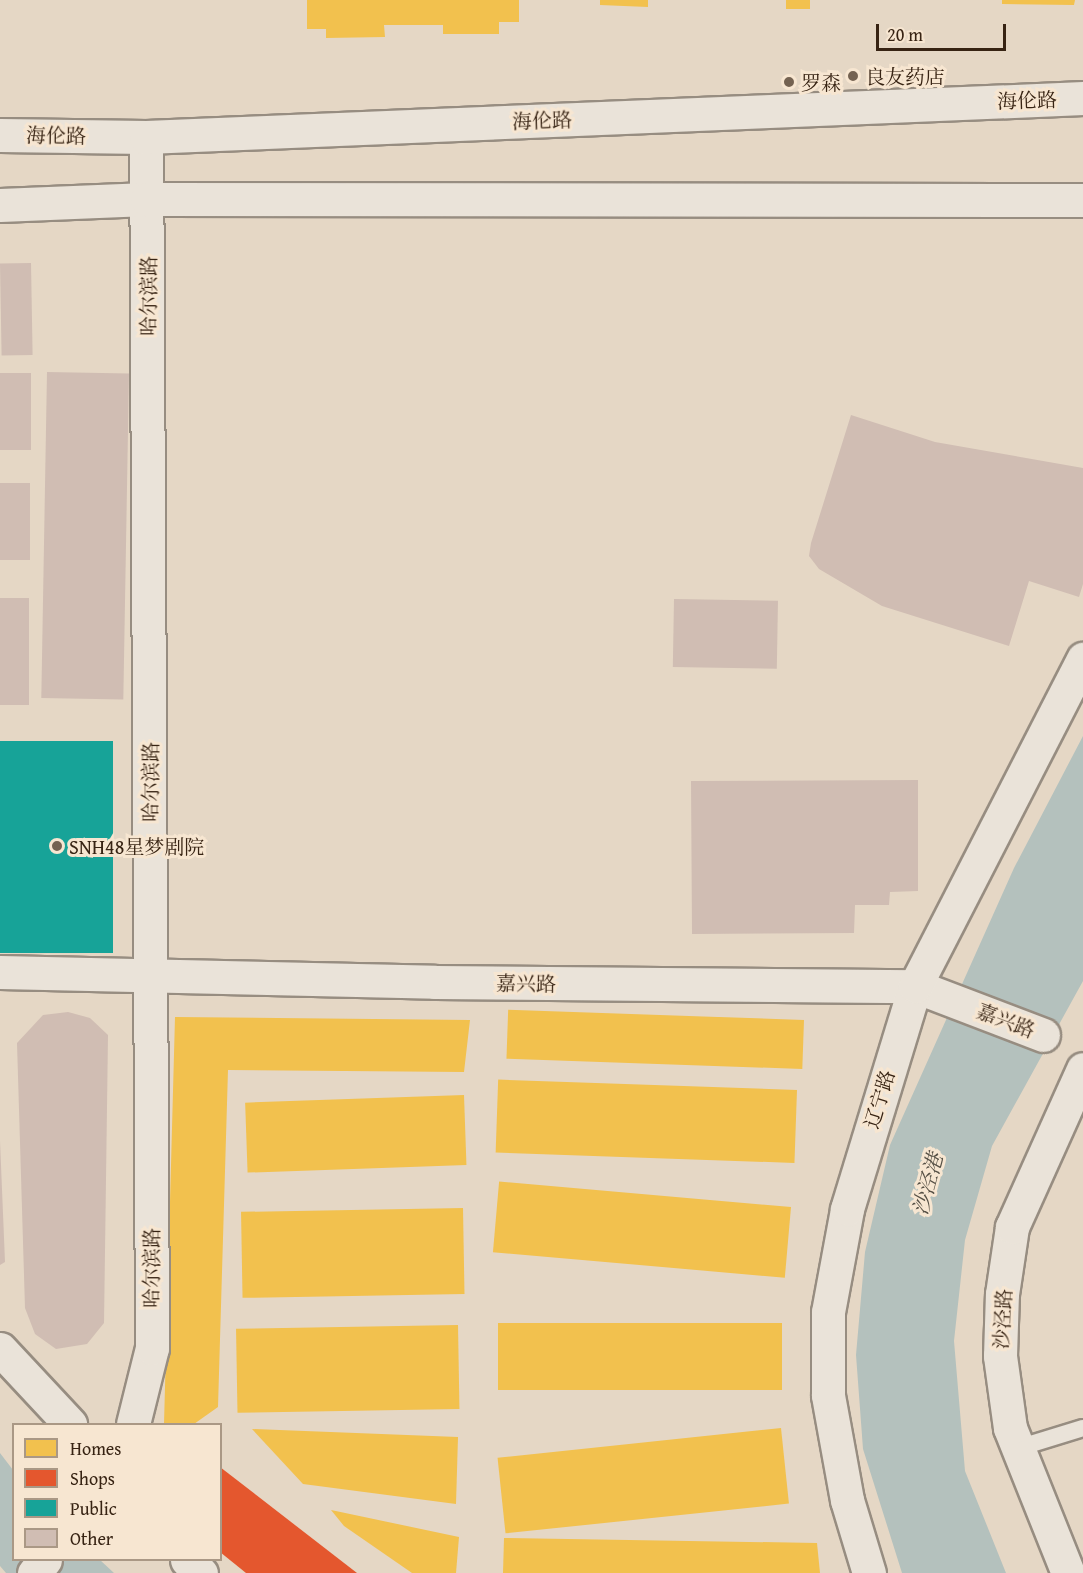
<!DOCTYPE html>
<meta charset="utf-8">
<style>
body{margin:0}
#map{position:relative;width:1083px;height:1573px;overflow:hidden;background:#e5d7c5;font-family:"Gentium Book Plus","Noto Serif SC",serif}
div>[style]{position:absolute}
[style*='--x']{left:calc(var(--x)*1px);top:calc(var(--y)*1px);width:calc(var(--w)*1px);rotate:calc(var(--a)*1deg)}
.water>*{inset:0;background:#b4c1bd}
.homes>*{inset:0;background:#f2c14e;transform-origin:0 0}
.shops>*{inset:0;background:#e4572e}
.public>*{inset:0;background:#17a398;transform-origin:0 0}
.building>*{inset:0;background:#d0bdb3;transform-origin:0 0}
.roads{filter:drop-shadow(2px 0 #978d81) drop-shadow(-2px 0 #978d81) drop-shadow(0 2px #978d81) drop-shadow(0 -2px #978d81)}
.service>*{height:16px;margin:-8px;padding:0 8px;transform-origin:8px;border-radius:8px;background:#eae3d9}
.minor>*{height:33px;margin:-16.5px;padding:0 16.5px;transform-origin:16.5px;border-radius:16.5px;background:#eae3d9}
.secondary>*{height:33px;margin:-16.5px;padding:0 16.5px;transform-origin:16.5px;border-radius:16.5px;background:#eae3d9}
.dots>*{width:16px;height:16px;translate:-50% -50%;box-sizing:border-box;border:3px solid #f7e6d1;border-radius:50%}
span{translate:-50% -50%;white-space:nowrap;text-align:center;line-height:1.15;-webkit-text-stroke:6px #f7e6d1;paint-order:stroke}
.poi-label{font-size:20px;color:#372313}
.left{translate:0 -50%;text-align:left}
.street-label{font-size:20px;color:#372313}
.water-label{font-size:21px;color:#565045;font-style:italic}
.legend{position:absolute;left:12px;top:1423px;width:210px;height:138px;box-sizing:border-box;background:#f7e6d1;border:2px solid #aa9885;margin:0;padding:8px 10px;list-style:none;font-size:18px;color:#372313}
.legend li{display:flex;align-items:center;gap:12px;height:30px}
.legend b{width:30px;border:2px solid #aa9885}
.scale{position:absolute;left:876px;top:24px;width:130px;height:27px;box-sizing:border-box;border:3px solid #372313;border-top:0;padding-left:8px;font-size:18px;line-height:21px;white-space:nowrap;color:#372313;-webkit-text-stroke:4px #f7e6d1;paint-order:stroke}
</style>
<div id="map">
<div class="water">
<i style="clip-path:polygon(1083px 736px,1083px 981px,992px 1146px,965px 1240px,954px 1341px,965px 1471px,1006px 1573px,902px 1573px,863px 1449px,856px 1355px,865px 1252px,890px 1145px,1014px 868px)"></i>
<i style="clip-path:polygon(0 1453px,13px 1470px,14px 1560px,100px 1560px,114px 1573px,6px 1573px,0 1566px)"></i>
</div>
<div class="homes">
<i style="clip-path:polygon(307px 0,519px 0,519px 22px,499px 22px,499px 34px,443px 34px,443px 25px,384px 25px,385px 37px,326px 38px,326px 29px,307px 29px)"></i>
<i style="clip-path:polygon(600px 0,648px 0,648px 7px,600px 5px)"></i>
<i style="left:786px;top:0;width:24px;height:9px"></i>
<i style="clip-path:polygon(1002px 0,1075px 0,1074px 5px,1002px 4px)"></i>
<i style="clip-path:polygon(175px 1017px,470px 1020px,464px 1072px,228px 1070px,218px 1407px,194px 1424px,164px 1424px)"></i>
<i style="left:804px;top:1020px;width:49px;height:296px;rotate:92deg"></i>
<i style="left:797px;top:1090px;width:73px;height:299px;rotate:92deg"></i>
<i style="left:464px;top:1095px;width:70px;height:219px;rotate:88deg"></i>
<i style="left:791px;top:1207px;width:71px;height:293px;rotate:95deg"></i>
<i style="left:463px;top:1208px;width:86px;height:222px;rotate:89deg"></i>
<i style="left:498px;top:1323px;width:284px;height:67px"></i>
<i style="left:458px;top:1325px;width:84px;height:222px;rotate:89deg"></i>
<i style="left:781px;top:1428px;width:76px;height:285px;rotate:84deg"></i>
<i style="clip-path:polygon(252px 1429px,458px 1437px,456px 1504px,303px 1484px)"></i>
<i style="clip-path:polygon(331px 1510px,459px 1537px,456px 1573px,412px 1573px,344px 1526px)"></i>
<i style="clip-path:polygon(504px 1538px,817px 1543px,820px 1573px,503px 1573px)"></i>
</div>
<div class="shops">
<i style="clip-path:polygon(220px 1467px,357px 1573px,246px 1573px,220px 1552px)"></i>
</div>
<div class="public">
<i style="left:113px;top:741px;width:212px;height:113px;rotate:90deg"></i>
</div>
<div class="building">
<i style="left:31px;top:263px;width:92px;height:31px;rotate:89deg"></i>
<i style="left:47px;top:372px;width:82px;height:326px;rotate:1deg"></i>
<i style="left:0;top:373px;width:31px;height:77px"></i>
<i style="clip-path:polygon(851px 415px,935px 442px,1083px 468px,1083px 584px,1079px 597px,1029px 581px,1009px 646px,882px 606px,819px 569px,809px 556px,811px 543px)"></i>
<i style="left:0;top:483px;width:30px;height:77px"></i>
<i style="left:0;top:598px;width:29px;height:107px"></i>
<i style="left:674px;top:599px;width:104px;height:68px;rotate:1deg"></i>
<i style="clip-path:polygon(918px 780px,918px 891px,890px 892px,889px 905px,855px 905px,854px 933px,692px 934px,691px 781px)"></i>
<i style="clip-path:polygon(68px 1012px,90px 1018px,108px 1035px,104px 1323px,87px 1344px,56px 1349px,35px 1334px,25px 1308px,17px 1043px,43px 1015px)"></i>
<i style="clip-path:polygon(0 1141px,5px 1262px,0 1265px)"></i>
</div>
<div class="roads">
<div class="service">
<i style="--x:1018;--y:1448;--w:68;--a:-17.1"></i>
</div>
<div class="minor">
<i style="--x:0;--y:972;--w:435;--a:1.3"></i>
<i style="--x:435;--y:982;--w:480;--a:0.5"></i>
<i style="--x:915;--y:986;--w:137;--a:20.9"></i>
<i style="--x:0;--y:1349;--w:103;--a:47"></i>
<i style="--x:133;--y:1424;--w:78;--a:-76"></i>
<i style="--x:152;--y:1348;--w:1211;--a:-90.28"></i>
<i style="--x:187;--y:1560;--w:19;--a:43"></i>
<i style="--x:34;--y:1573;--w:17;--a:-50"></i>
<i style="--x:869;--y:1573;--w:76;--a:-106.8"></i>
<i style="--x:847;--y:1500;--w:107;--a:-100.3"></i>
<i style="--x:828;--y:1395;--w:83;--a:-90"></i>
<i style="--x:828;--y:1312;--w:105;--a:-79.5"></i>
<i style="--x:847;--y:1209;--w:233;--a:-73"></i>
<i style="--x:915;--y:986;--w:368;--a:-62.8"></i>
<i style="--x:1068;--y:1573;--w:156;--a:-111.8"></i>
<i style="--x:1010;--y:1428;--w:73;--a:-97.9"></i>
<i style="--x:1000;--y:1356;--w:62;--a:-88.2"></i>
<i style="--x:1002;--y:1294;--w:68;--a:-81.5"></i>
<i style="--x:1012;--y:1227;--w:173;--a:-65.8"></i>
</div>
<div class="secondary">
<i style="--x:0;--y:135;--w:146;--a:0.8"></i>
<i style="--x:146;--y:137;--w:938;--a:-2.38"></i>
<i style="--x:0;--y:205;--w:147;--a:-2.3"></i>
<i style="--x:147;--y:199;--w:936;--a:0.06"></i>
</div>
</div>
<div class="dots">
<i style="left:853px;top:76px;background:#746251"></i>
<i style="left:789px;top:82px;background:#746251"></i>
<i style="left:57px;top:846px;background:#746251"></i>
</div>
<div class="poi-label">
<span class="left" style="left:865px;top:76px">良友药店</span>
<span class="left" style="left:801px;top:82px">罗森</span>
<span class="left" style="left:69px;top:846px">SNH48星梦剧院</span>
</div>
<div class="street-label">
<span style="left:1027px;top:100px;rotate:-2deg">海伦路</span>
<span style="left:542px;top:120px;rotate:-2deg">海伦路</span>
<span style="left:56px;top:135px;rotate:1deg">海伦路</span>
<span style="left:148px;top:296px;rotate:-90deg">哈尔滨路</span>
<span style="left:150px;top:782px;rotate:-90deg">哈尔滨路</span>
<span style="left:526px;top:983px;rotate:1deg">嘉兴路</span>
<span style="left:1006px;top:1020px;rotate:21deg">嘉兴路</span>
<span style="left:879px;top:1099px;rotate:-73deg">辽宁路</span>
<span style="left:151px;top:1268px;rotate:-90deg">哈尔滨路</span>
<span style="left:1002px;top:1319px;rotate:-87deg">沙泾路</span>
</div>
<div class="water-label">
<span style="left:928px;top:1184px;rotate:-75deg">沙泾港</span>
</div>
<ul class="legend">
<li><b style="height:16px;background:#f2c14e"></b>Homes</li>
<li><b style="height:16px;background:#e4572e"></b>Shops</li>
<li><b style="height:16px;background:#17a398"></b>Public</li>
<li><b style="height:16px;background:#d0bdb3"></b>Other</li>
</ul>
<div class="scale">20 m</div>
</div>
